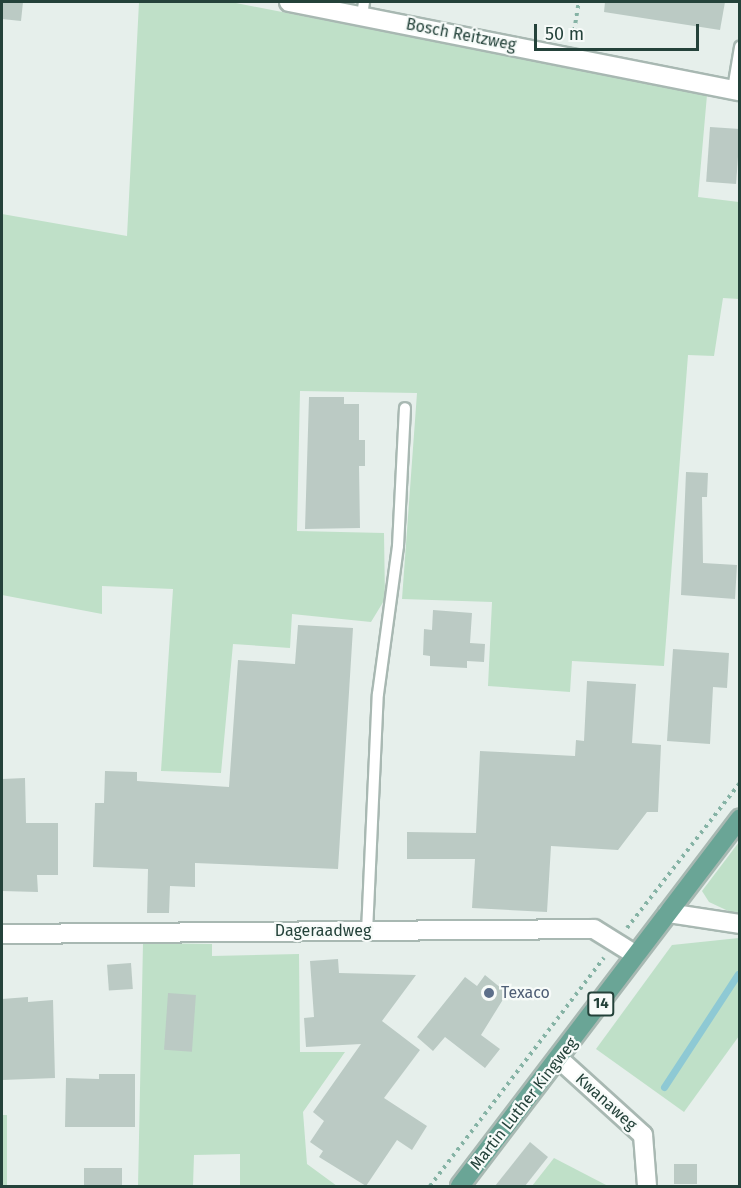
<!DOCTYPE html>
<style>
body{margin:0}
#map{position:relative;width:741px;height:1188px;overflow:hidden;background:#e6efeb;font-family:"Fira Sans",sans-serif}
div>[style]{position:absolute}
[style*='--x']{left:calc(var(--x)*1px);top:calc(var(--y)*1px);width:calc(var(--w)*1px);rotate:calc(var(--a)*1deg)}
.green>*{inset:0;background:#bfe0c8;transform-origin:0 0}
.stream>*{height:7px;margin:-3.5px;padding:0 3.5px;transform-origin:3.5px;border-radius:3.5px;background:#8ec9d4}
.building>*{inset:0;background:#bbcac4;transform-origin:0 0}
.path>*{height:4px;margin-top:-2px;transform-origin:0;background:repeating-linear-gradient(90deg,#86b3a5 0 3px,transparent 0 7.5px)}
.roads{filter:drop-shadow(2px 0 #a8b8b2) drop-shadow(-2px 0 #a8b8b2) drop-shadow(0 2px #a8b8b2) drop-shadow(0 -2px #a8b8b2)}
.lane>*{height:10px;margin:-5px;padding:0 5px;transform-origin:5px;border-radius:5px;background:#fff}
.street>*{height:18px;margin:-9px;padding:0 9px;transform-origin:9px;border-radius:9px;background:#fff}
.primary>*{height:18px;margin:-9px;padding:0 9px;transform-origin:9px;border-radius:9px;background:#6aa596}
.dots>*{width:16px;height:16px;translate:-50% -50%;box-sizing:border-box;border:3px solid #f7fbf9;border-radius:50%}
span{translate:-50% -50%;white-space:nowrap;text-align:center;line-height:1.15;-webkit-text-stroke:4.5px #f7fbf9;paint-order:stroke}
.shield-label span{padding:2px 4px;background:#f7fbf9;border:2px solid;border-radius:4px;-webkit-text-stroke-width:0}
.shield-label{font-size:15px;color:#24423a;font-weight:700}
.street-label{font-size:16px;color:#24423a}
.service-label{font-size:16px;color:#4e5e75}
.left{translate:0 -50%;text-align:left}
.frame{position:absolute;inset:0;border:3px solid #24423a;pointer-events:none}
.scale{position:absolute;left:534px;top:24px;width:165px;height:27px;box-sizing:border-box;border:3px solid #24423a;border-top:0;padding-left:8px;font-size:18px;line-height:21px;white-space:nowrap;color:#24423a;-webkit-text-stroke:4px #f7fbf9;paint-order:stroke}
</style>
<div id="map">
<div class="green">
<i style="clip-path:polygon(139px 2px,231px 2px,707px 95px,698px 197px,739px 202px,739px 299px,723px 298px,714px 356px,688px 355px,664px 666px,572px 661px,570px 692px,488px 686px,492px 602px,402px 599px,417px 393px,300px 391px,297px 531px,384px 533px,385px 599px,371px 622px,292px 614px,290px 648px,233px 644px,221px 773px,161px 771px,173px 589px,102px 586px,102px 614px,2px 595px,2px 214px,127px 236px)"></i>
<i style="clip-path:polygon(739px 842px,739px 916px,709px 902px,702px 891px)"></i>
<i style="clip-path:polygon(739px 938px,739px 1036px,684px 1112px,596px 1049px,672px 945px)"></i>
<i style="clip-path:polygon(143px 943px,212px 944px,212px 956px,299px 954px,300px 1052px,345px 1052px,303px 1112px,307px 1164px,337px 1186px,240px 1186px,240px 1154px,194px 1155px,193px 1186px,138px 1186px)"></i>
<i style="left:2px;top:1115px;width:5px;height:71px"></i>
<i style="clip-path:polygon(554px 1158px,608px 1186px,532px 1186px)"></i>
</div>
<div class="stream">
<i style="--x:664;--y:1087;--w:135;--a:-56.8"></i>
</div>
<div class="building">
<i style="clip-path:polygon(2px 2px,23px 2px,21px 21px,2px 19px)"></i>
<i style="clip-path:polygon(605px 2px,725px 2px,720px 30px,604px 12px)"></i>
<i style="left:710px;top:127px;width:30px;height:55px;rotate:4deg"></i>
<i style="clip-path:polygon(309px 397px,344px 397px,344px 404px,359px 404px,359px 440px,365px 440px,365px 466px,359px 466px,360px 528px,305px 529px)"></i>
<i style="clip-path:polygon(686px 472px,708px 473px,707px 497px,702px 497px,703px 563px,737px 565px,735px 599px,681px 595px)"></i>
<i style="clip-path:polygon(433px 610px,472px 613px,470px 643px,485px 644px,484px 662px,467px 661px,467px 668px,430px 666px,430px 656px,423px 655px,424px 629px,432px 630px)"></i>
<i style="clip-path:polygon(298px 625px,353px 628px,338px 869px,195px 863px,195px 887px,170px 886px,169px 913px,147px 913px,148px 869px,93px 867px,95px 803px,104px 803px,105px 771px,137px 772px,137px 781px,229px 787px,238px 660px,295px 664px)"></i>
<i style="clip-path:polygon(673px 649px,729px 653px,727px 688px,713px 687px,710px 744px,667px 741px)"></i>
<i style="clip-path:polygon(587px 681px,636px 684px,632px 743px,661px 745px,658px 812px,647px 812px,618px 850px,551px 846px,547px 912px,472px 908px,475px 859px,407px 859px,407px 832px,476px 833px,480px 751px,575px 756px,576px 740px,584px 741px)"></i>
<i style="clip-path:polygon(25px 778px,26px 823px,58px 823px,58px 875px,37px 875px,38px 892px,2px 891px,2px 779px)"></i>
<i style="clip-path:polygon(338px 959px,339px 973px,416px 975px,382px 1021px,420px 1050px,384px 1098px,427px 1126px,412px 1150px,397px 1140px,366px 1186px,319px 1157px,323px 1151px,310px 1142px,324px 1121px,313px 1112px,361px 1044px,306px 1047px,304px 1018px,314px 1017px,310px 961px)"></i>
<i style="left:131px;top:963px;width:26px;height:24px;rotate:86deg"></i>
<i style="clip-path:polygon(485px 975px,507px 993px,481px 1035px,500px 1049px,485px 1068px,445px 1037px,433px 1051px,417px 1037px,465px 977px,477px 986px)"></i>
<i style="left:168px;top:993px;width:28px;height:57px;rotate:4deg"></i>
<i style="clip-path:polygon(28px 997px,28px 1002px,53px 1000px,55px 1078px,2px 1080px,2px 999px)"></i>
<i style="clip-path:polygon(99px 1074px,135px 1074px,135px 1127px,65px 1127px,66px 1078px,99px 1079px)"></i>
<i style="clip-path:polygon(530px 1142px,548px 1157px,525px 1186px,495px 1186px)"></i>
<i style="left:674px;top:1164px;width:23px;height:20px"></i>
<i style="left:84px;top:1168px;width:38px;height:18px"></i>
</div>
<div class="path">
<i style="--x:573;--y:38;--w:36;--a:-81"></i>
<i style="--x:627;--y:928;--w:184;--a:-52.1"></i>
<i style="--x:430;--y:1186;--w:287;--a:-52.7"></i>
</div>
<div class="roads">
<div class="lane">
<i style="--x:362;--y:15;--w:13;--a:-81"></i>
<i style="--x:733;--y:89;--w:43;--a:-80.5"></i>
<i style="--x:367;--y:932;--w:238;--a:-87.4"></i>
<i style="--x:378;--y:694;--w:149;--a:-82.3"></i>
<i style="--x:398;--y:546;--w:138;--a:-87.1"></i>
</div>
<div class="street">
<i style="--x:289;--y:2;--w:460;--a:11.2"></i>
<i style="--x:668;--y:913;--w:73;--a:8.7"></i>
<i style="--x:2;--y:934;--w:592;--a:-0.48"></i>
<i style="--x:594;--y:929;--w:49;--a:31.8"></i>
<i style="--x:558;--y:1058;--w:115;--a:42.2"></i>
<i style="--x:643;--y:1135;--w:51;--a:85.5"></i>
</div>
<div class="primary">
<i style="--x:460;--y:1186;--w:462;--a:-52.7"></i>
</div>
</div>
<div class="dots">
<i style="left:489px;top:993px;background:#5c6f8a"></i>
</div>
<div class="shield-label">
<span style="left:601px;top:1004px">14</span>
</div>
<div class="street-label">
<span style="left:461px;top:35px;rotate:11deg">Bosch Reitzweg</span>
<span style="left:323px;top:931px">Dageraadweg</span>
<span style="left:606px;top:1102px;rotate:42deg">Kwanaweg</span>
<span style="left:524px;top:1104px;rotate:-52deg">Martin Luther Kingweg</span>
</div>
<div class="service-label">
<span class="left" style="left:501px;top:993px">Texaco</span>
</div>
<div class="frame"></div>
<div class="scale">50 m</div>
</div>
